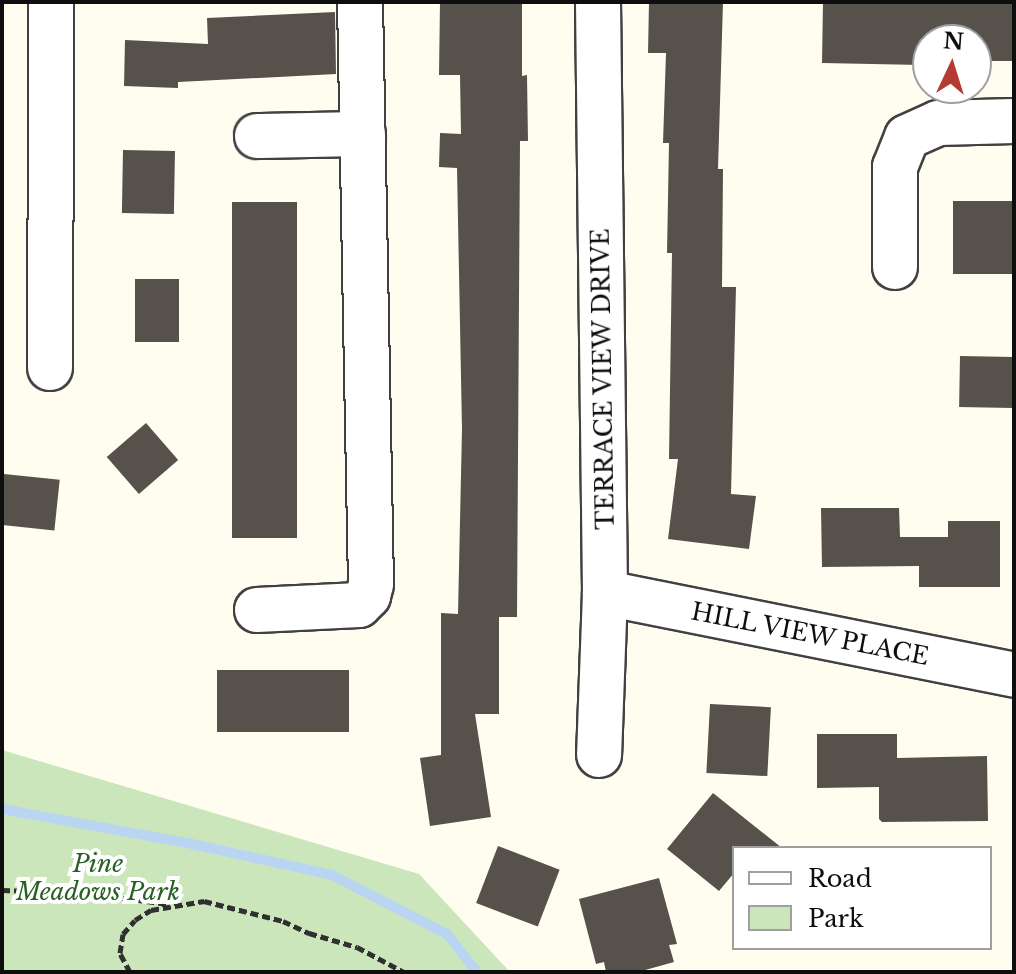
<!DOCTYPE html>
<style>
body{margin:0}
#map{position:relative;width:1016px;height:974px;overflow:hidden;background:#fefdf0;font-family:"Libre Baskerville",serif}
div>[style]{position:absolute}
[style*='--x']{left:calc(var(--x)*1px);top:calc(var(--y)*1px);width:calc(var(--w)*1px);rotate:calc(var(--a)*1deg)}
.green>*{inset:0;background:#cce6bc}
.stream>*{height:10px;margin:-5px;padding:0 5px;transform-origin:5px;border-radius:5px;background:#b9d5f1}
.building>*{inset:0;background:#56514b;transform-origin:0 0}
.path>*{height:5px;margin-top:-2.5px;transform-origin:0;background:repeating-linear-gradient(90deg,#303030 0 8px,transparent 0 12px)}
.roads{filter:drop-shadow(2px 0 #414141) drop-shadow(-2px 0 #414141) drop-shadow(0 2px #414141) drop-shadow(0 -2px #414141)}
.minor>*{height:44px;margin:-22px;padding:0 22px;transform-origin:22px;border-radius:22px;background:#fff}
span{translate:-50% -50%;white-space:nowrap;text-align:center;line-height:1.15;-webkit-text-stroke:8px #fff;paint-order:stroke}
.street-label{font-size:24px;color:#0e0e0e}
.park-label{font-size:24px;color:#286123;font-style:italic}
.frame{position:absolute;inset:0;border:4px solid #0e0e0e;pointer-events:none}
.legend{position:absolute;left:732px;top:846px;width:260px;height:104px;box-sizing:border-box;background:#fff;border:2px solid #9f9f9f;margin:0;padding:10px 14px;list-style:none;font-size:24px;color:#0e0e0e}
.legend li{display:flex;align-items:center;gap:16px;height:40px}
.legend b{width:40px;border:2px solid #9f9f9f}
.north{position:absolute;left:912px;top:24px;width:80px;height:80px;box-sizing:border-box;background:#fff;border:2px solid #9f9f9f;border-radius:50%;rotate:4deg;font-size:22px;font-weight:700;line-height:32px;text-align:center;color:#0e0e0e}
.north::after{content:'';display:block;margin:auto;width:28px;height:36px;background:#b33b31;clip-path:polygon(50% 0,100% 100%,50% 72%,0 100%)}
</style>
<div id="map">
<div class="green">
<i style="clip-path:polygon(2px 750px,419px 874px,510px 972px,2px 972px)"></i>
</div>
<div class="stream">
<i style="--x:2;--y:809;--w:193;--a:10.4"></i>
<i style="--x:192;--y:844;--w:143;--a:12.5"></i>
<i style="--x:332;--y:875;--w:129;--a:27.2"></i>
<i style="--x:447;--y:934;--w:48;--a:51.7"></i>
</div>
<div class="building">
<i style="clip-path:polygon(440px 2px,522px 2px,522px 76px,527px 75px,528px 141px,520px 141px,517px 617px,499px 617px,499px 714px,475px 714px,491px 817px,430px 826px,420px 758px,441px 755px,441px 613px,458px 614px,462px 429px,457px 168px,439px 167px,440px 133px,461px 134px,460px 75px,439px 75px)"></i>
<i style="clip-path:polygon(649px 2px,723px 2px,718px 169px,723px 169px,722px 287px,736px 287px,731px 494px,756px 496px,749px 549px,668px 539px,678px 459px,669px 459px,672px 253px,667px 253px,669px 143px,663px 143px,666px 53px,648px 53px)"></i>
<i style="clip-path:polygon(823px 2px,1014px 2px,1014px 61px,976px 61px,976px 40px,922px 40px,922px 65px,822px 63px)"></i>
<i style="clip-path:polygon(335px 12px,336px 74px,178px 82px,178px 88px,124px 86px,125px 40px,208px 44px,207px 18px)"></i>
<i style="left:123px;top:150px;width:52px;height:63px;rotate:1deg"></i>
<i style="left:1014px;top:201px;width:73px;height:61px;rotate:90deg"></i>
<i style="left:232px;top:202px;width:65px;height:336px"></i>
<i style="left:135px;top:279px;width:44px;height:63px"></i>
<i style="left:960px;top:356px;width:54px;height:51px;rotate:1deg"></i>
<i style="left:146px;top:423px;width:49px;height:52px;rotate:49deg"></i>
<i style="left:4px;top:474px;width:56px;height:51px;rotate:6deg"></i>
<i style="clip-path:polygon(821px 508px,899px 508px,900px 537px,948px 537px,948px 521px,1000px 521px,1000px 587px,919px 587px,919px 566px,822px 567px)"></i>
<i style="left:349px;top:670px;width:62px;height:132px;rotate:90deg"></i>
<i style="left:710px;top:704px;width:61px;height:69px;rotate:3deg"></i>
<i style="clip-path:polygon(817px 734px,897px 734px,897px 758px,987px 756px,988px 821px,882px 822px,879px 819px,879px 787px,817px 788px)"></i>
<i style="clip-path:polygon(713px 793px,782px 848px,734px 848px,734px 873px,719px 891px,667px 849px)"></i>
<i style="left:498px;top:846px;width:66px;height:61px;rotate:21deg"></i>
<i style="clip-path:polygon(659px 878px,677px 944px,669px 945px,674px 962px,638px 972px,606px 972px,604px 962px,596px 964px,579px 899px)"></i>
</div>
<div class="path">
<i style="--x:2;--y:890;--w:85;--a:2"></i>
<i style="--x:87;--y:893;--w:82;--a:7.7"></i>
<i style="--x:130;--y:972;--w:21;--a:-118"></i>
<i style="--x:120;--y:953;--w:19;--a:-81"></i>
<i style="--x:123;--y:934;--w:18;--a:-49"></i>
<i style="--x:135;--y:920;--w:19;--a:-32"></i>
<i style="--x:151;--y:910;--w:54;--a:-9.6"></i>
<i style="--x:204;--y:901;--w:81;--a:14.2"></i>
<i style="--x:283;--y:921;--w:29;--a:25"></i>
<i style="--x:309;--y:933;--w:50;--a:16.3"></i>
<i style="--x:357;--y:947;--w:53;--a:28"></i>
</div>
<div class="roads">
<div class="minor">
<i style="--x:598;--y:2;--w:591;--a:89.32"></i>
<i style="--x:605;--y:593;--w:162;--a:92.1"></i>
<i style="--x:257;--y:136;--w:106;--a:-1.1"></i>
<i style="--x:895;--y:267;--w:100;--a:-90"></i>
<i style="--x:895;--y:167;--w:32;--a:-68"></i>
<i style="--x:907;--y:137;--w:34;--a:-24"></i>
<i style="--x:938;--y:123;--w:76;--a:-1.5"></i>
<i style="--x:50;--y:368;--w:366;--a:-89.8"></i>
<i style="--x:605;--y:593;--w:417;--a:11.3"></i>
<i style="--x:257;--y:610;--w:102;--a:-2.8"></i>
<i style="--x:359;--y:605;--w:13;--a:-45"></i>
<i style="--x:368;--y:596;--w:12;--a:-76"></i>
<i style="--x:371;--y:584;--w:582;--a:-91.08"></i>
</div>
</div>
<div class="street-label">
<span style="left:603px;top:379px;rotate:-91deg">TERRACE VIEW DRIVE</span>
<span style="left:810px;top:634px;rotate:11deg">HILL VIEW PLACE</span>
</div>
<div class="park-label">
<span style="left:98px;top:878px">Pine<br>Meadows Park</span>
</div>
<div class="frame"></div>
<ul class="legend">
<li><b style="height:10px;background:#fff"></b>Road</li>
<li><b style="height:22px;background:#cce6bc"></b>Park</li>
</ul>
<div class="north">N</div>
</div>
